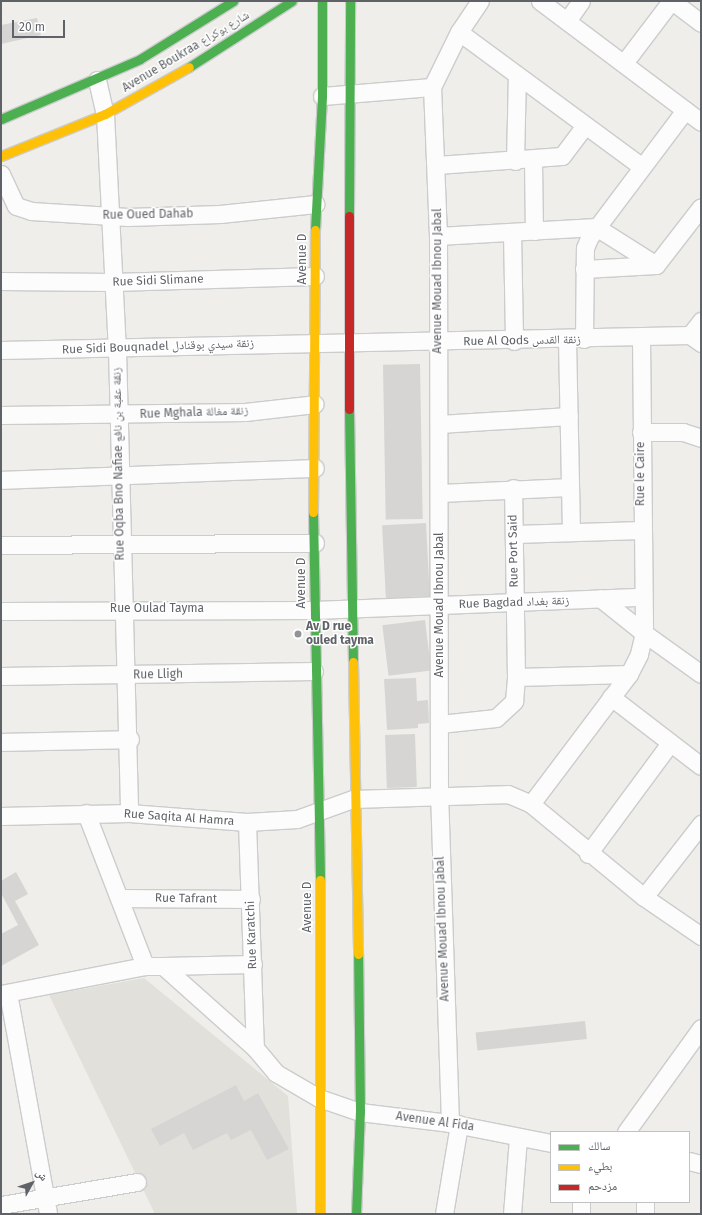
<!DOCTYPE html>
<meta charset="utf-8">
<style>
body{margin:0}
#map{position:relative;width:702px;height:1215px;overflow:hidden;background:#efeeea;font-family:"Fira Sans","Noto Naskh Arabic",sans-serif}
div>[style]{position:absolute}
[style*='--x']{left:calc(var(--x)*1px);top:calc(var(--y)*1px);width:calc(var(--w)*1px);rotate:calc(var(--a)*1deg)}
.education>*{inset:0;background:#e2e0da}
.building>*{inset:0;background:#d6d5d3;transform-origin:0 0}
.roads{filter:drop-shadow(1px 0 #cbcccc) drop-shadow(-1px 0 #cbcccc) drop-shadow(0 1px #cbcccc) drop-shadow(0 -1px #cbcccc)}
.street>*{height:17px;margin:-8.5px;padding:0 8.5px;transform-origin:8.5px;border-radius:8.5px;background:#fdfcfc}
.fast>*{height:9px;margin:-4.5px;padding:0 4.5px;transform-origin:4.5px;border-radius:4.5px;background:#4caf50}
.slow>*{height:9px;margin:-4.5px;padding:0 4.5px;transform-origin:4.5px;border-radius:4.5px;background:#ffc107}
.jam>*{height:9px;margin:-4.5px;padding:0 4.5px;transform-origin:4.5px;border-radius:4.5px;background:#c62828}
.dots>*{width:11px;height:11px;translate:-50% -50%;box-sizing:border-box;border:2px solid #fff;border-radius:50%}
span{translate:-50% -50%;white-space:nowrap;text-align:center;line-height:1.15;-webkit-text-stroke:3px #fff;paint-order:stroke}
.street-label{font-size:12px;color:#5f6368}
.poi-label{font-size:12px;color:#5f6368;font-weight:700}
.left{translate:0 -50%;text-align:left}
.frame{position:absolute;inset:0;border:2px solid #5f6368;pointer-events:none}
.legend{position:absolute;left:550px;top:1131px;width:140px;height:72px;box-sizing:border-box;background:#fff;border:1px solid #bfc1c3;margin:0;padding:5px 7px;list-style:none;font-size:12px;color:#5f6368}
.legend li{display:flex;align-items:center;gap:8px;height:20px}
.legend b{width:20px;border:1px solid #bfc1c3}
.north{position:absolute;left:12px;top:1163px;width:40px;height:40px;-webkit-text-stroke:3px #fff;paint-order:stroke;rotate:50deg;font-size:11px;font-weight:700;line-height:16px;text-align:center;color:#5f6368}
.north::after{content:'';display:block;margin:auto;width:14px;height:18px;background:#5f6368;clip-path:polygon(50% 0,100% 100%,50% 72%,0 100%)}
.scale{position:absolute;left:12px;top:20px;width:53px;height:18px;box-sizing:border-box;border:2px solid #5f6368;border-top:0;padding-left:5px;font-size:12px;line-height:14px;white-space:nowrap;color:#5f6368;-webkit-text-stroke:3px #fff;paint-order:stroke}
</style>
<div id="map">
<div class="education">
<i style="clip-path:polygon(144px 978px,288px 1096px,297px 1214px,155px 1214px,49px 995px)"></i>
</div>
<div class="building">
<i style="clip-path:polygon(37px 18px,41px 35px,1px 44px,1px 25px)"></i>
<i style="left:420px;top:364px;width:155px;height:37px;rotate:89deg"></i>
<i style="left:426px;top:523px;width:73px;height:44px;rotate:87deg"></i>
<i style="left:425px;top:620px;width:51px;height:43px;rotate:83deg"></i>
<i style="clip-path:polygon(416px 678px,417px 701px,428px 700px,429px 723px,418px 724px,418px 728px,387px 730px,384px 679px)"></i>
<i style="left:415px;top:734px;width:53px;height:30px;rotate:88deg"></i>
<i style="clip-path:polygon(16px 872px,28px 894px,15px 901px,39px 945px,1px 966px,1px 934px,18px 925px,1px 893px,1px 881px)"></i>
<i style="left:585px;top:1021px;width:18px;height:110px;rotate:84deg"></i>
<i style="clip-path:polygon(236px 1085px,244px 1101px,258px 1093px,289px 1149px,267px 1160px,251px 1130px,231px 1140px,227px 1133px,193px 1150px,184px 1133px,160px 1146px,151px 1129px)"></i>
</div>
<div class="roads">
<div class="street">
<i style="--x:540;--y:1;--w:201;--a:36.9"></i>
<i style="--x:672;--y:1;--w:36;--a:37"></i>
<i style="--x:567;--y:21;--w:24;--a:-55"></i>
<i style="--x:459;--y:32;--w:227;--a:36.4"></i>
<i style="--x:624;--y:63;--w:78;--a:-52.8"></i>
<i style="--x:97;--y:80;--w:35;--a:77"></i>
<i style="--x:105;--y:114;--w:235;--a:87.1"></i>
<i style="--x:117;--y:349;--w:464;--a:88.5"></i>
<i style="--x:322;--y:96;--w:110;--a:-4.7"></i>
<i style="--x:515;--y:161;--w:86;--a:-88.7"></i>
<i style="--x:533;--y:161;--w:70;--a:89.2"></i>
<i style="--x:437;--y:165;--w:125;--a:-4.1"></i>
<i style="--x:562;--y:156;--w:38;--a:-53"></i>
<i style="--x:1;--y:174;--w:35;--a:65"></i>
<i style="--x:16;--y:206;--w:16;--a:18"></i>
<i style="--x:31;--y:211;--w:97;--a:3.5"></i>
<i style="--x:128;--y:217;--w:92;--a:-1.9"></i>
<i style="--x:220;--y:214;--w:96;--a:-6"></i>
<i style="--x:512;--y:233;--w:108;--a:88.9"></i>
<i style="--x:438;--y:236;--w:158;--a:-3.3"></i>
<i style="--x:596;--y:227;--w:71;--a:32.3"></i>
<i style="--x:584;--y:269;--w:72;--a:-3.2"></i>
<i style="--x:656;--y:265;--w:73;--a:-52.2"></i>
<i style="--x:1;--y:281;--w:112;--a:0.5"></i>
<i style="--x:113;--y:282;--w:202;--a:-1.7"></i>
<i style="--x:690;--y:335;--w:18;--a:-52"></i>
<i style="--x:641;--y:338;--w:295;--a:89.4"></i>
<i style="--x:644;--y:633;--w:70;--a:35.7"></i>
<i style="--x:584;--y:339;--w:91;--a:-89.4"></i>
<i style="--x:585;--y:248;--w:11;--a:-68"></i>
<i style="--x:589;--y:238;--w:160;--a:-53.1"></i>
<i style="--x:567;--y:340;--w:192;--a:88.8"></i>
<i style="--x:1;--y:350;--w:689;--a:-1.25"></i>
<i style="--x:690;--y:335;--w:14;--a:36"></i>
<i style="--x:1;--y:415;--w:244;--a:-0.7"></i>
<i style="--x:245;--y:412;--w:70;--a:-6.5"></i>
<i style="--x:439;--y:424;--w:130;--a:-3.5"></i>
<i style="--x:641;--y:432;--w:42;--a:0"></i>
<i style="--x:683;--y:432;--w:19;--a:18"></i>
<i style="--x:1;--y:480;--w:314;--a:-2.2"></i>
<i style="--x:440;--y:493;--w:130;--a:-2.6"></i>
<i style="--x:515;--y:534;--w:126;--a:-1.8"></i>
<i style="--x:1;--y:545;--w:314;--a:-0.4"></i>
<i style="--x:1;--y:611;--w:313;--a:-0.2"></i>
<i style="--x:314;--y:610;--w:328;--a:-2.3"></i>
<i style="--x:1;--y:676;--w:313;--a:-0.9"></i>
<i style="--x:516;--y:677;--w:113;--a:-1.5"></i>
<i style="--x:611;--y:697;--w:113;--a:37.5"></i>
<i style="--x:440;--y:724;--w:56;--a:-6.1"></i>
<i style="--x:496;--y:718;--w:25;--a:-43"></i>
<i style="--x:514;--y:701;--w:24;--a:-85"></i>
<i style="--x:516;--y:677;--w:189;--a:-90.9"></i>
<i style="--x:1;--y:742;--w:129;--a:-1.3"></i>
<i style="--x:531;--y:804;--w:163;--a:-53"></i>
<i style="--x:629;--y:674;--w:22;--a:-63"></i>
<i style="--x:639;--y:654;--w:22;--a:-77"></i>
<i style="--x:644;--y:633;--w:56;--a:-141.5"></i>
<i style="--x:86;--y:813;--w:164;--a:68.9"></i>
<i style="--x:1;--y:816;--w:128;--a:-1.3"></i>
<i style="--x:129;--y:813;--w:118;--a:4.4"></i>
<i style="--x:247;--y:822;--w:50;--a:-3.4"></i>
<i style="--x:297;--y:819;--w:59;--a:-19.7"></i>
<i style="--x:353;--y:799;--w:155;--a:-1.8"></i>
<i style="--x:508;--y:794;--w:25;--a:23"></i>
<i style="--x:531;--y:804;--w:146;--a:39.5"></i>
<i style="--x:644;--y:897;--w:69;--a:34.4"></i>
<i style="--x:247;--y:822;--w:226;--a:88"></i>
<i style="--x:588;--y:854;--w:138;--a:-53.5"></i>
<i style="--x:644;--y:897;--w:93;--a:-52"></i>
<i style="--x:121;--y:898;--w:130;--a:0.4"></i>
<i style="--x:163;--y:966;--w:90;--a:-1.3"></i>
<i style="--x:8;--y:993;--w:225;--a:79.7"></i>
<i style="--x:1;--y:994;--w:147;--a:-11"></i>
<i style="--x:145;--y:966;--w:18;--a:0"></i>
<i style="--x:163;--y:966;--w:123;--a:41.7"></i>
<i style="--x:255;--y:1048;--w:33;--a:50"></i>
<i style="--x:276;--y:1073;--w:50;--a:30.2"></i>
<i style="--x:319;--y:1098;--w:43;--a:18.9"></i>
<i style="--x:360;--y:1112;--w:91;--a:7"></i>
<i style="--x:450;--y:1123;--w:103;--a:11.2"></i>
<i style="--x:450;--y:1123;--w:326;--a:-91.9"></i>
<i style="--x:439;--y:797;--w:561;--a:-90.1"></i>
<i style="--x:438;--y:236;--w:149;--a:-92.3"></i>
<i style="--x:432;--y:87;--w:61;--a:-63.9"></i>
<i style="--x:459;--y:32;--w:37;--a:-56"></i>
<i style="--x:626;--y:1132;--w:128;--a:-54.2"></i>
<i style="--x:689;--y:1161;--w:12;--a:14"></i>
<i style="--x:645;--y:1202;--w:12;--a:90"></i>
<i style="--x:1;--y:1205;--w:138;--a:-9.6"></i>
<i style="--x:444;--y:1214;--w:91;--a:-80.5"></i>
<i style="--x:512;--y:1214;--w:77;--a:-85.5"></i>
<i style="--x:581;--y:1214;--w:12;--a:-90"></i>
</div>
<div class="fast">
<i style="--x:189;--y:67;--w:122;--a:-32.7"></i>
<i style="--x:1;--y:119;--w:151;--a:-23.3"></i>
<i style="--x:140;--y:59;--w:110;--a:-31.9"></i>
<i style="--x:349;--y:216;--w:215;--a:-89.7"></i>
<i style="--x:315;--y:230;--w:134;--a:-87"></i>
<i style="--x:322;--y:96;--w:95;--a:-90"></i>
<i style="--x:349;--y:409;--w:253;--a:89.1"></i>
<i style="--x:313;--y:512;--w:368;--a:88.9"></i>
<i style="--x:356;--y:1214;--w:102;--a:-87.8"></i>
<i style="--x:360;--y:1112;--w:158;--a:-90.7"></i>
</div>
<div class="slow">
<i style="--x:1;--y:156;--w:112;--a:-22"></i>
<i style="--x:105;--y:114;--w:96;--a:-29.2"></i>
<i style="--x:313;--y:512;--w:282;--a:-89.6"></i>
<i style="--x:353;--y:662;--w:292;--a:89"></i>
<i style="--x:320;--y:880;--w:334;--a:90"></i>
</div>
<div class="jam">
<i style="--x:349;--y:216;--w:193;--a:90"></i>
</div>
</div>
<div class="dots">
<i style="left:298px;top:634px;background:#919496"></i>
</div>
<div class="street-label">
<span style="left:186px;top:52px;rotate:-31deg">Avenue Boukraa شارع بوكراع</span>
<span style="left:148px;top:215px;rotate:-1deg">Rue Oued Dahab</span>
<span style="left:303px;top:259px;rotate:-90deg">Avenue D</span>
<span style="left:158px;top:281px;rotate:-2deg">Rue Sidi Slimane</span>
<span style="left:438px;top:281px;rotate:-90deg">Avenue Mouad Ibnou Jabal</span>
<span style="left:522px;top:341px;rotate:-1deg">Rue Al Qods زنقة القدس</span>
<span style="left:158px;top:347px;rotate:-2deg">Rue Sidi Bouqnadel زنقة سيدي بوقنادل</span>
<span style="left:194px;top:413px;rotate:-2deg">Rue Mghala زنقة مغالة</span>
<span style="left:119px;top:464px;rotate:-91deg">Rue Oqba Bno Nafiae زنقة عقبة بن نافع</span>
<span style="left:641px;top:474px;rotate:-90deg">Rue le Caire</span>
<span style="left:514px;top:551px;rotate:-91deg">Rue Port Said</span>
<span style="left:302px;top:583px;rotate:-90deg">Avenue D</span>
<span style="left:514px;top:603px;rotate:-2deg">Rue Bagdad زنقة بغداد</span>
<span style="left:440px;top:605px;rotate:-90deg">Avenue Mouad Ibnou Jabal</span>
<span style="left:157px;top:609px">Rue Oulad Tayma</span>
<span style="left:158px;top:675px;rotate:-1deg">Rue Lligh</span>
<span style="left:179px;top:818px;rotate:4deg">Rue Saqita Al Hamra</span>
<span style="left:186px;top:899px;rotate:1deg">Rue Tafrant</span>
<span style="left:308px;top:907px;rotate:-90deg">Avenue D</span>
<span style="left:443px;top:929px;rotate:-92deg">Avenue Mouad Ibnou Jabal</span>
<span style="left:252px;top:935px;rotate:-92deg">Rue Karatchi</span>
<span style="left:435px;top:1122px;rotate:8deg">Avenue Al Fida</span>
</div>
<div class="poi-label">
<span class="left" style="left:306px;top:634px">Av D rue<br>ouled tayma</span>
</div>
<div class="frame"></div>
<ul class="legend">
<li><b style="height:5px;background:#4caf50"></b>سالك</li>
<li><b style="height:5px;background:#ffc107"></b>بطيء</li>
<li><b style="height:5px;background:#c62828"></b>مزدحم</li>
</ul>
<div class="north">ش</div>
<div class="scale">20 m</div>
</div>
